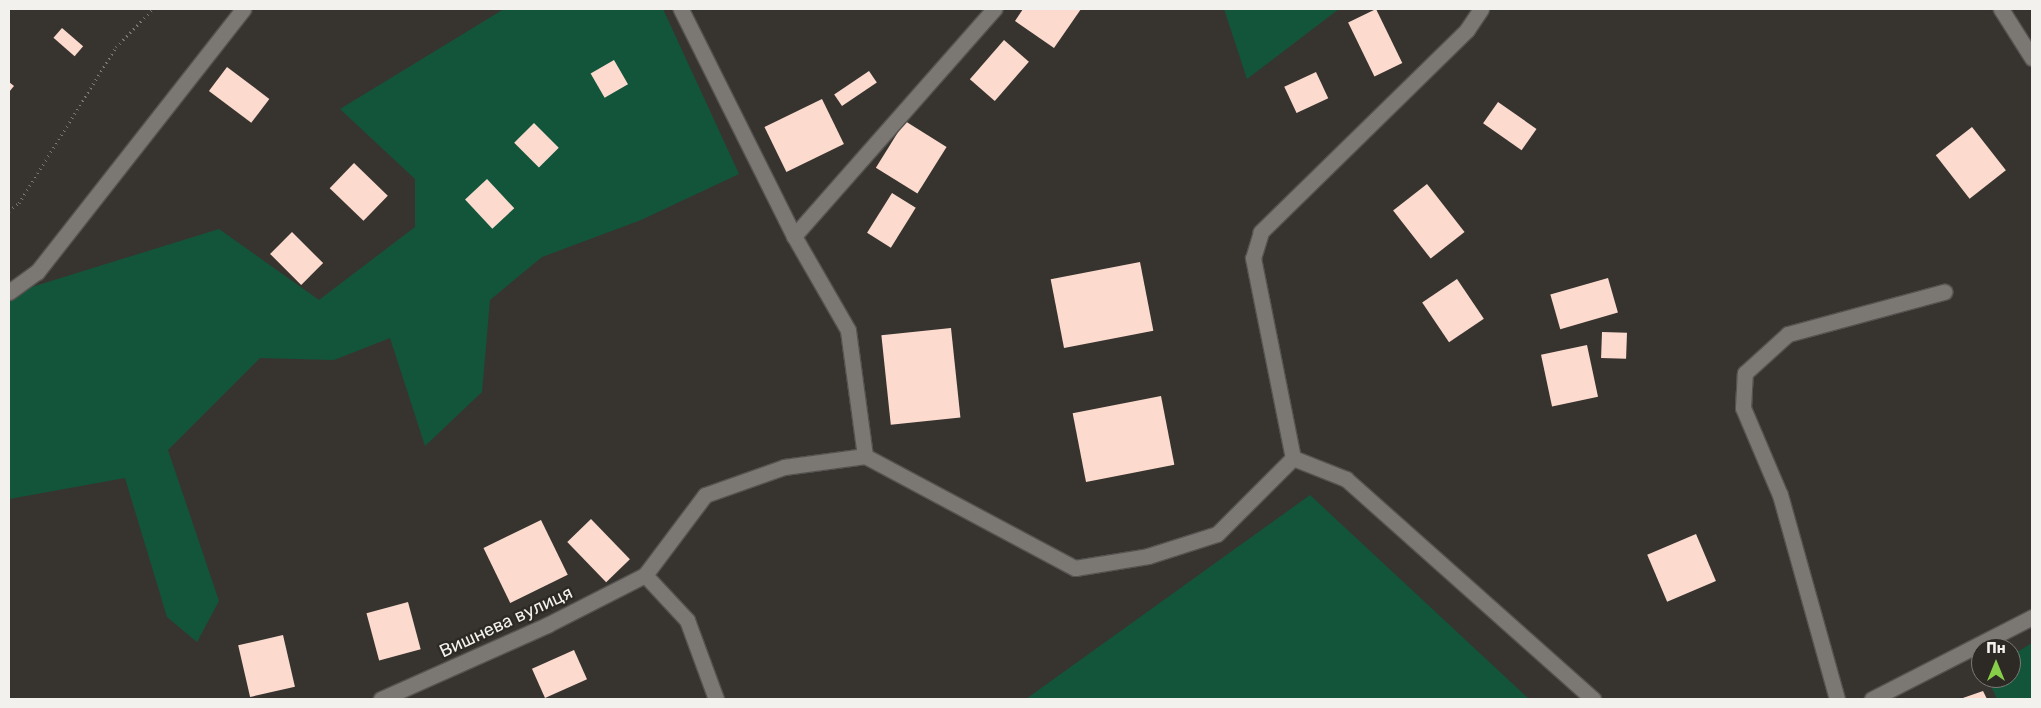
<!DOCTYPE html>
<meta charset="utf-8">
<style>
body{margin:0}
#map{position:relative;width:2041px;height:708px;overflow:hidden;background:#373430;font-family:Rubik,sans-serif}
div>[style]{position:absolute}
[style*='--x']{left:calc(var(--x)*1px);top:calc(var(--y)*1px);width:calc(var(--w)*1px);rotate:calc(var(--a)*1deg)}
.green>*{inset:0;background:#12553b}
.building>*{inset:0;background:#fcdbce;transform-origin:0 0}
.path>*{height:3px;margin-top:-1.5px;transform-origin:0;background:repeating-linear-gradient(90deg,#7a7774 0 1px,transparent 0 5px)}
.roads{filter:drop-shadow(1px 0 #555350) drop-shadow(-1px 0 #555350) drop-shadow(0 1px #555350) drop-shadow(0 -1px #555350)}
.minor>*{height:15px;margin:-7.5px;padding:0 7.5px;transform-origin:7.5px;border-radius:7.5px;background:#7b7873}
span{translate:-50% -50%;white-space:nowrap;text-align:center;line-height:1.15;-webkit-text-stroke:5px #2d2a26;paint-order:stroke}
.street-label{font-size:18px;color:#f3f1ee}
.frame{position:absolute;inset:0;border:10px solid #f3f1ee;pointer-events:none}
.north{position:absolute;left:1971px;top:638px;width:50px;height:50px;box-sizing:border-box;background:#2d2a26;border:1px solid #7c7a76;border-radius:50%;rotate:0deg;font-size:14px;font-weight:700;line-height:20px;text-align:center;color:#f3f1ee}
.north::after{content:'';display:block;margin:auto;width:18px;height:22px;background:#88cf49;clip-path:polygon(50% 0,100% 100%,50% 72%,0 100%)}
</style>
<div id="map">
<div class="green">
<i style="clip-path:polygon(504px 9px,663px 9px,739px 174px,641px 220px,542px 257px,490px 300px,482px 392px,425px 446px,390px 338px,334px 360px,260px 358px,168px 450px,219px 601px,197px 642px,167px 617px,125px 478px,9px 499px,9px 294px,219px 229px,319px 300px,415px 227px,415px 179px,340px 109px)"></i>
<i style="clip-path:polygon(1224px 9px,1339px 9px,1247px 79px)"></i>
<i style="clip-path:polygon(1310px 495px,1529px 699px,1026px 699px)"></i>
<i style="clip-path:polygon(2032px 643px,2032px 699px,1997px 699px,1987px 678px,2011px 678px,2011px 656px)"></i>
</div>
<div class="building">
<i style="clip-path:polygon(1023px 9px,1081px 9px,1054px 48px,1015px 21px)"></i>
<i style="left:1376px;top:9px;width:60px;height:31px;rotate:64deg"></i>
<i style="left:62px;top:28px;width:28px;height:13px;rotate:41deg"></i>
<i style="left:1004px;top:40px;width:33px;height:52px;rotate:41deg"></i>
<i style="left:614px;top:60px;width:28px;height:27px;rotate:60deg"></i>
<i style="left:227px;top:67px;width:53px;height:30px;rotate:37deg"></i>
<i style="left:869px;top:71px;width:14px;height:42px;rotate:56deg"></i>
<i style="left:1316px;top:72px;width:29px;height:35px;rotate:65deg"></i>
<i style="clip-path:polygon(9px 82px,14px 86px,9px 92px)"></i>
<i style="left:822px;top:99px;width:50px;height:64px;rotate:64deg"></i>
<i style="left:1498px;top:102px;width:47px;height:26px;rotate:35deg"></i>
<i style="left:905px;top:121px;width:49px;height:55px;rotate:32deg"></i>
<i style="left:534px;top:123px;width:35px;height:28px;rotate:45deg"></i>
<i style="left:1972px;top:127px;width:55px;height:46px;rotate:52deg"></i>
<i style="left:354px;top:163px;width:47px;height:35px;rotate:44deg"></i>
<i style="left:487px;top:179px;width:40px;height:30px;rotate:47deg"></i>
<i style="left:1427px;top:184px;width:61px;height:43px;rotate:52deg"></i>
<i style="left:892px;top:193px;width:28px;height:47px;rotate:32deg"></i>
<i style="left:292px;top:232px;width:44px;height:31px;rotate:45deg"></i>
<i style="left:1140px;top:262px;width:70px;height:91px;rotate:79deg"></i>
<i style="left:1608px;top:278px;width:36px;height:60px;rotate:74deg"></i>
<i style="left:1457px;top:279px;width:48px;height:42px;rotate:56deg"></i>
<i style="left:951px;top:328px;width:90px;height:70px;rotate:84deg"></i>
<i style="left:1602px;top:332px;width:25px;height:26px;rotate:2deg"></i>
<i style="left:1587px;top:345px;width:53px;height:47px;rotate:78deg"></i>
<i style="left:1161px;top:396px;width:70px;height:90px;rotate:79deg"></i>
<i style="left:591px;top:519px;width:56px;height:33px;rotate:46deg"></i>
<i style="left:541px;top:520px;width:61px;height:64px;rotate:64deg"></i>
<i style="left:1696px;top:534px;width:51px;height:53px;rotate:67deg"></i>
<i style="left:408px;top:602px;width:49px;height:43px;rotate:75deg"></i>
<i style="left:283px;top:635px;width:53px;height:46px;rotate:77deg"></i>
<i style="left:574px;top:650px;width:32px;height:46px;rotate:66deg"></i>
<i style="clip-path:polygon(1983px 691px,1987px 699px,1960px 699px)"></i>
</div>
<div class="path">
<i style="--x:9;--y:211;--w:13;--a:-39"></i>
<i style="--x:19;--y:203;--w:184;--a:-58.1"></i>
<i style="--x:116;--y:47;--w:53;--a:-45.8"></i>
</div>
<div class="roads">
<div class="minor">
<i style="--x:1481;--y:9;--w:25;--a:124"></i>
<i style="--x:1467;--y:30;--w:289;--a:135.6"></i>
<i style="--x:1261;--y:232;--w:27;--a:107"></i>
<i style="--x:1253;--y:258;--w:204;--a:78.7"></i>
<i style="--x:1293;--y:458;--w:57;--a:21.6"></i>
<i style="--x:1346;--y:479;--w:331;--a:41.7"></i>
<i style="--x:2001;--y:9;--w:58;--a:57.7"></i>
<i style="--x:794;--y:236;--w:303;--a:-48.6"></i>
<i style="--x:9;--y:292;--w:34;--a:-36"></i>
<i style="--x:37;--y:272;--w:334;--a:-51.9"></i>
<i style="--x:865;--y:456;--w:238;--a:28.1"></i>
<i style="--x:1075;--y:568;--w:74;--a:-9.3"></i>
<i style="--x:1148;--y:556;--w:72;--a:-17.7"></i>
<i style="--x:1217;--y:534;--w:107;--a:-45"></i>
<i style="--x:645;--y:575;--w:62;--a:47"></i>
<i style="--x:687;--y:620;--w:84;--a:69.8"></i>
<i style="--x:381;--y:699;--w:182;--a:-24"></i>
<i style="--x:547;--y:625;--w:110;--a:-27"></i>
<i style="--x:645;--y:575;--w:100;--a:-53.1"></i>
<i style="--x:705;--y:495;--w:84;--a:-19.5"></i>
<i style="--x:784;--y:467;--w:82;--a:-7.7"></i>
<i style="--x:865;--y:456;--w:127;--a:-97.7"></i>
<i style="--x:848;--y:330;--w:108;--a:-119.9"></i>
<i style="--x:794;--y:236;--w:254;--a:-116.5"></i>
<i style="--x:1837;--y:699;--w:212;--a:-105.6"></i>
<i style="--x:1780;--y:495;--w:95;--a:-113"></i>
<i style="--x:1743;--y:408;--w:35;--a:-87"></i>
<i style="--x:1745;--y:373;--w:58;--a:-42.2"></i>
<i style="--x:1788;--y:334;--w:162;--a:-15.1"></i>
<i style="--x:1872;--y:699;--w:180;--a:-27.1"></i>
</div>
</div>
<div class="street-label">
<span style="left:506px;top:622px;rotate:-25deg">Вишнева вулиця</span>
</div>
<div class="frame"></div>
<div class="north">Пн</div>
</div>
